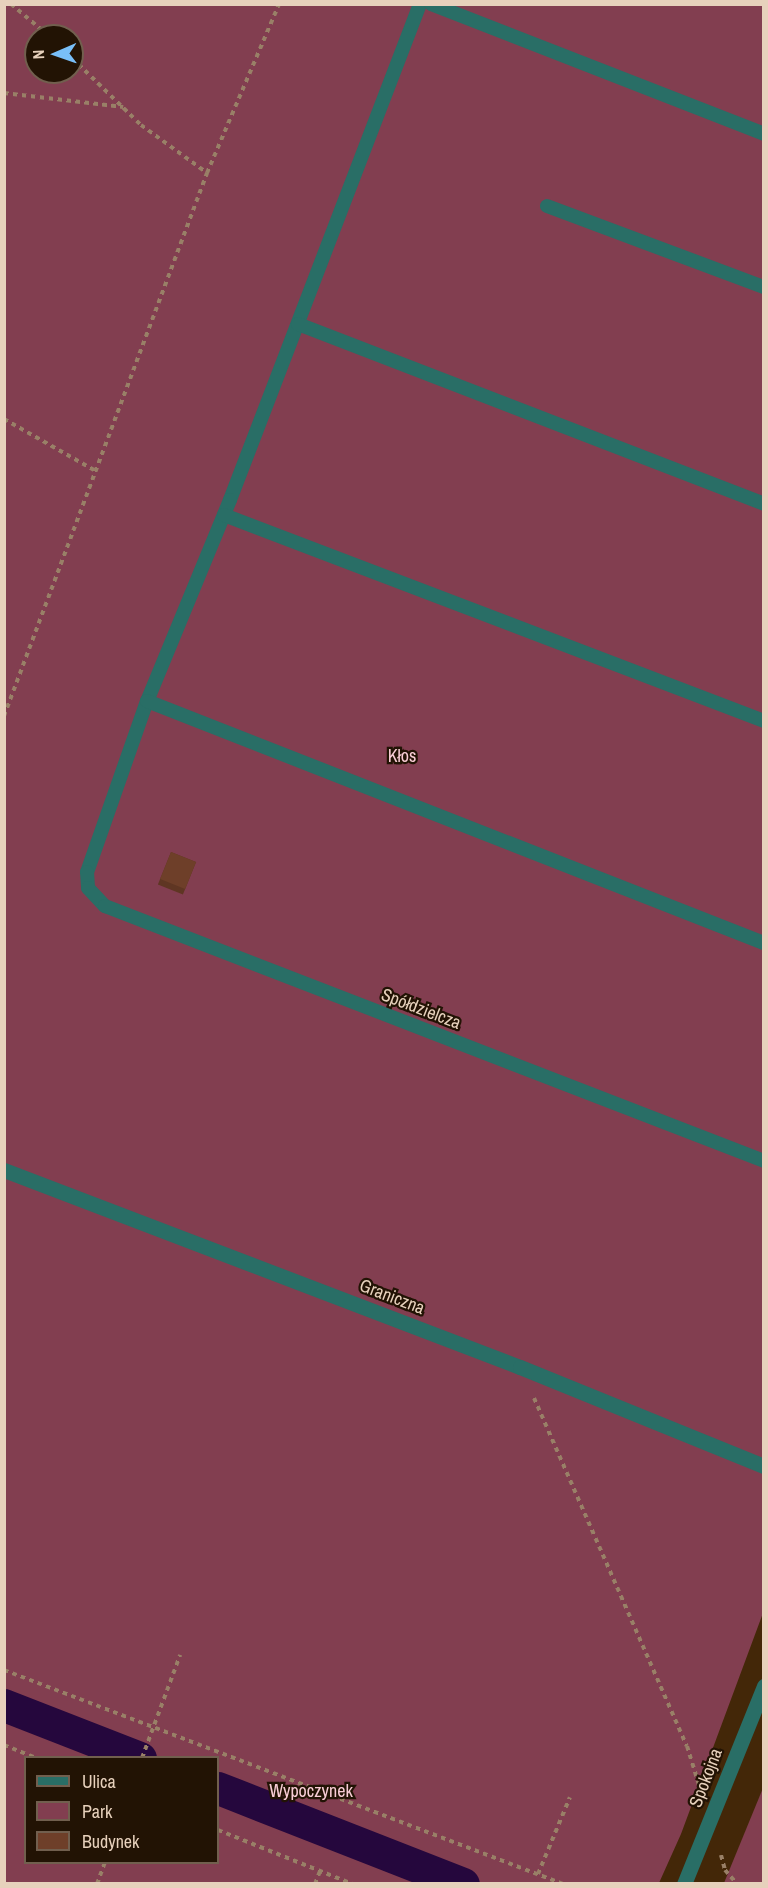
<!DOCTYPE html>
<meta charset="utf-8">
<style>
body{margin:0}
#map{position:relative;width:768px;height:1888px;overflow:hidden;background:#432708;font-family:"Archivo Narrow",sans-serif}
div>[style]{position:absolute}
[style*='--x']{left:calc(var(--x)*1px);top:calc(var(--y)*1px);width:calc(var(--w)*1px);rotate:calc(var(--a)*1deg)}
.green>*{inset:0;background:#823e50}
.canal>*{height:33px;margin:-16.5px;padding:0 16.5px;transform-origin:16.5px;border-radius:16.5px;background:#25073d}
.path>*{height:4px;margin-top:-2px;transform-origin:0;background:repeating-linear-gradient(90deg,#998067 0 4.5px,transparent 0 9px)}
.lane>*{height:14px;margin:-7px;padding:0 7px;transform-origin:7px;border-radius:7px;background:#296e66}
.street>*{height:15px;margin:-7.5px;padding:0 7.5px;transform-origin:7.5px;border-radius:7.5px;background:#296e66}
.wall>*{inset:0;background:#5f3623;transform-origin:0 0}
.building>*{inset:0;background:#6e3f29;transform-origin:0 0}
span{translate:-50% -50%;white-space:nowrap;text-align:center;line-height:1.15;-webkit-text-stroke:4.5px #221304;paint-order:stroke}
.park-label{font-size:18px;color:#f9cdd6}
.street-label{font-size:18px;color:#e7d1bc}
.frame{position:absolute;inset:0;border:6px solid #e7d1bc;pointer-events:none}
.legend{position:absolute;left:24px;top:1756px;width:195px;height:108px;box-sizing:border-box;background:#221304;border:2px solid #715f4e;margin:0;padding:8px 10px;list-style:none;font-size:18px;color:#e7d1bc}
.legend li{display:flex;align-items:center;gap:12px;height:30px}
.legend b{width:30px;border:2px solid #715f4e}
.north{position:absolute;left:24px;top:24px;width:60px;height:60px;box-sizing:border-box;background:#221304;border:2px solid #715f4e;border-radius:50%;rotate:268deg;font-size:16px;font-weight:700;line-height:24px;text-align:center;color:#e7d1bc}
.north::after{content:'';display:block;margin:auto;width:21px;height:27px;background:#79bff8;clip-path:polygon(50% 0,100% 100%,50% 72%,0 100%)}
</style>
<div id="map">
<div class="green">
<i style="clip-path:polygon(evenodd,5px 5px,763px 5px,763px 1613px,681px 1834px,659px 1883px,5px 1884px,5px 5px,36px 36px,72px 36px,72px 72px,36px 72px,36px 36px,5px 5px,26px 1758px,218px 1758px,218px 1862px,26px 1862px,26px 1758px)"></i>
<i style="clip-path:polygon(763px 1788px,763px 1883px,724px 1883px)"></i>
</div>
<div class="canal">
<i style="--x:4;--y:1705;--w:146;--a:21.3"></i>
<i style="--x:218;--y:1788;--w:263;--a:21.4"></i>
</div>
<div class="path">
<i style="--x:11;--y:4;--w:50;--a:40.1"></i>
<i style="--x:72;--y:58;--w:96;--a:44.2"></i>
<i style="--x:141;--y:125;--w:82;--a:36"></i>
<i style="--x:4;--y:93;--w:120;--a:6.7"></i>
<i style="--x:4;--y:419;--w:106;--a:29.5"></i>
<i style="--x:4;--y:716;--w:580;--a:-69.5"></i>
<i style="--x:207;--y:173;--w:184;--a:-66.9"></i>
<i style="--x:534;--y:1398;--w:380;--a:66.3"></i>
<i style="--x:687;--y:1746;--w:41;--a:72.9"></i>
<i style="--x:4;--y:1670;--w:599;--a:20.95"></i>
<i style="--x:4;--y:1745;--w:35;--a:22"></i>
<i style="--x:142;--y:1758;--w:110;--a:-69.7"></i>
<i style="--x:218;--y:1830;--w:144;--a:21.9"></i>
<i style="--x:721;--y:1855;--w:16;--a:75"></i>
<i style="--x:725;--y:1870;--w:18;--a:49"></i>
<i style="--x:538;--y:1874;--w:83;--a:-67.4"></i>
<i style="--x:97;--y:1884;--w:23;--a:-70"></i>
<i style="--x:315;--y:1884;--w:14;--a:-69"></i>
</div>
<div class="lane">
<i style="--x:420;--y:4;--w:531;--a:110.96"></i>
<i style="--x:230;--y:500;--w:217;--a:112.4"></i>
<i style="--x:147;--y:701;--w:181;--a:109.3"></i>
<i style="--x:87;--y:872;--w:16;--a:86"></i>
<i style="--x:88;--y:888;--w:25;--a:47"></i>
<i style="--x:105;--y:906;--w:707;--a:21.15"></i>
<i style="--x:431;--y:4;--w:357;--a:21.3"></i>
<i style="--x:547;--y:206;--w:232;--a:20.5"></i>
<i style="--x:298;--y:324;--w:500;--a:21.1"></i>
<i style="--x:224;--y:515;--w:578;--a:20.88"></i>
<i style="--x:147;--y:701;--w:663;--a:21.42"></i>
</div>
<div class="street">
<i style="--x:4;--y:1170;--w:552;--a:20.9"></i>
<i style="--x:520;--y:1367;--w:263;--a:22.1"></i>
<i style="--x:684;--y:1884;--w:214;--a:-68"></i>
</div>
<div class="wall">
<i style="left:171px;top:852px;width:27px;height:35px;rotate:22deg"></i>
</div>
<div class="building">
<i style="left:171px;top:852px;width:27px;height:29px;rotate:22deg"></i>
</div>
<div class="park-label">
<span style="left:402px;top:756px">Kłos</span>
<span style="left:311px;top:1791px">Wypoczynek</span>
</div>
<div class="street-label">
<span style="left:421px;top:1009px;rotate:21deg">Spółdzielcza</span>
<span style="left:392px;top:1297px;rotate:21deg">Graniczna</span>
<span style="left:706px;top:1778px;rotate:-69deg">Spokojna</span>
</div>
<div class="frame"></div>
<ul class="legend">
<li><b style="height:8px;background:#296e66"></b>Ulica</li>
<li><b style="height:16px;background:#823e50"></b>Park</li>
<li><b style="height:16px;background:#6e3f29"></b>Budynek</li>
</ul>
<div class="north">N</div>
</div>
